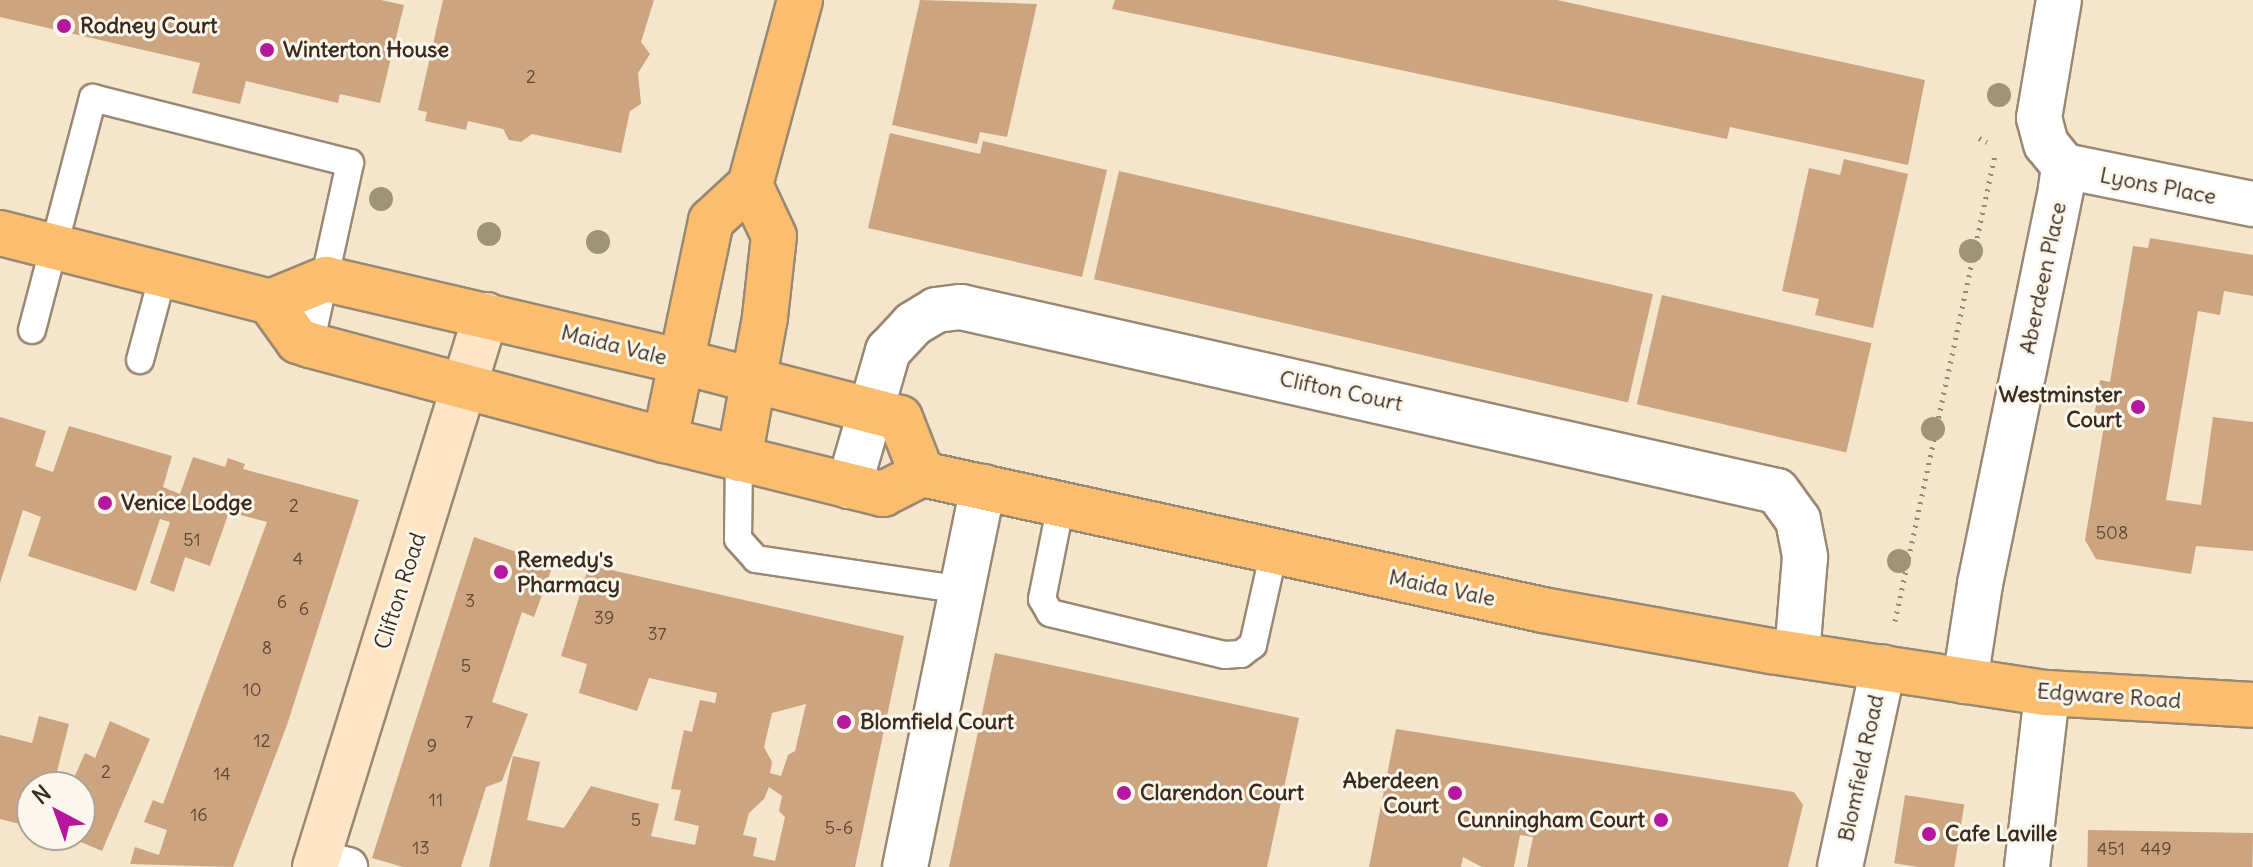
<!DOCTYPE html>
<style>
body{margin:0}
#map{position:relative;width:2253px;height:867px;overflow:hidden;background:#f4e5cb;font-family:Delius,sans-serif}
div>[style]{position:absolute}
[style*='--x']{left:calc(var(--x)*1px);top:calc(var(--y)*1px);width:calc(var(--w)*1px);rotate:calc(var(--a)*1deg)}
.building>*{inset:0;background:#cca480;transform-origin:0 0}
.path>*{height:5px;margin-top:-2.5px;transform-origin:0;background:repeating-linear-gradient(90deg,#988874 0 2px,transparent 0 8px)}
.roads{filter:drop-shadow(2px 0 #988874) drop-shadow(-2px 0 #988874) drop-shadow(0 2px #988874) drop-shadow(0 -2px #988874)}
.service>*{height:26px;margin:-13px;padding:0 13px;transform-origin:13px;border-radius:13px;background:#fff}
.pedestrian>*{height:38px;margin:-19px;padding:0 19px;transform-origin:19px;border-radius:19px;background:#fff}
.minor>*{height:44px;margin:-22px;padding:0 22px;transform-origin:22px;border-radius:22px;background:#fff}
.secondary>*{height:44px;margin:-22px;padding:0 22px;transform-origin:22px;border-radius:22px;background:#fde5c5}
.primary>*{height:44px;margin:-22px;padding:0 22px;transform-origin:22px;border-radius:22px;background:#fabe6e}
.trunk>*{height:44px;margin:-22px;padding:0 22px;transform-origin:22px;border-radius:22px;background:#fabe6e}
.trees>*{width:24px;height:24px;margin:-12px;border-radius:50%;background:#a09477}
.dots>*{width:22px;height:22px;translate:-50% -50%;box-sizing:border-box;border:4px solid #fbf7ec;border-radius:50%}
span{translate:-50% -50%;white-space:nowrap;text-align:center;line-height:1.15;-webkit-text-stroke:6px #fbf7ec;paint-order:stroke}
.number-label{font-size:18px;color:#5f4836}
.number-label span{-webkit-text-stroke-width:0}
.poi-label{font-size:22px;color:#3b2a1e;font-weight:700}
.left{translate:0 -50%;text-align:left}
.right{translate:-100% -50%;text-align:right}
.street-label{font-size:22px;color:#3b2a1e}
.north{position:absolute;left:16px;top:771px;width:80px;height:80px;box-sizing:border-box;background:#fbf7ec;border:2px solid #aea59a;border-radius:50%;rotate:319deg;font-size:22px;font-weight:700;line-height:32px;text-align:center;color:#3b2a1e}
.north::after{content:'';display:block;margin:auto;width:28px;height:36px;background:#b5179e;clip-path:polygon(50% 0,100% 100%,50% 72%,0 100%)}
</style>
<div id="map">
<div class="building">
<i style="clip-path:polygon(0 0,381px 0,404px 5px,380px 103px,340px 94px,338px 103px,246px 81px,240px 104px,192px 93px,200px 63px,0 17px)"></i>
<i style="clip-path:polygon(443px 0,654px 0,641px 42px,650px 54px,638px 73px,641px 104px,630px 111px,621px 153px,532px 134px,521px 142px,509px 140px,503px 129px,468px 121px,466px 130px,425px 121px,427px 112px,418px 110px)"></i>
<i style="clip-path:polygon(920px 0,1037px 4px,1007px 137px,980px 132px,977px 144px,892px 125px)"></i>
<i style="clip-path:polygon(1115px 0,1557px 0,1925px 80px,1908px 165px,1730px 127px,1727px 139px,1112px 9px)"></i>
<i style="clip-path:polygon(890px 133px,980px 154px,983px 141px,1107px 170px,1082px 277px,868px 228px)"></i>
<i style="clip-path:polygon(1844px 159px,1908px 174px,1873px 328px,1815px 315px,1819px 299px,1782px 291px,1809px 168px,1840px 175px)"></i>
<i style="left:1119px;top:171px;width:548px;height:111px;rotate:13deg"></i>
<i style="clip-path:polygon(2150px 238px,2253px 255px,2253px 296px,2224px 291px,2220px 315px,2198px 311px,2166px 500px,2201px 505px,2213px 417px,2253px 422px,2253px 551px,2196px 546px,2191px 574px,2096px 559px,2085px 540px,2105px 420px,2094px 417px,2100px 380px,2110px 382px,2133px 246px,2148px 248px)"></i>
<i style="left:1662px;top:295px;width:215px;height:112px;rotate:13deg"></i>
<i style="clip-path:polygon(0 417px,46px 431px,35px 466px,53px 472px,69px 426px,172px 456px,163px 487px,180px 494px,193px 457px,225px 467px,228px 458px,245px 464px,243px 469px,359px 500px,287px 725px,233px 867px,130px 864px,135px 847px,159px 855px,167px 830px,144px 822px,153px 800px,163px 804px,267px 522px,229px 512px,210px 566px,185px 557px,174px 592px,150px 583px,170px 522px,160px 519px,136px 591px,28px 556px,41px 517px,23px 510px,0 583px)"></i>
<i style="clip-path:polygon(474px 537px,553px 565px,534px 617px,522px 612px,492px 702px,528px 714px,502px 781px,486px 787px,461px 867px,403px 867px,372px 858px)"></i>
<i style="clip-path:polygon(evenodd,589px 565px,904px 636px,855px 867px,489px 867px,513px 756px,540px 762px,527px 820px,564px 828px,591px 786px,659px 804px,651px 836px,695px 845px,699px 826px,674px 820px,681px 790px,671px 789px,684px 730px,692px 732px,700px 700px,715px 703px,717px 693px,649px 678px,637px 711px,579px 693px,587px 664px,561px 656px,589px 565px,806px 704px,795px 751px,788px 755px,781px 776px,770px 773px,772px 762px,764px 747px,772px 713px,806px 704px,589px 565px,769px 787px,782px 796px,779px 811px,785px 817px,775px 861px,753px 856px,757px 838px,743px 835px,749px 813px,764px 799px,769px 787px)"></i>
<i style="clip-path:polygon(995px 653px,1299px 718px,1267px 867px,949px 867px)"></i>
<i style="clip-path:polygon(39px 716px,69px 724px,53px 787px,32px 787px,32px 827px,0 819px,0 735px,32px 743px)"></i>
<i style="clip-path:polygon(110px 721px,150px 739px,102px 851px,64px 835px,80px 835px,80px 787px,70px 787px,85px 753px,95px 758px)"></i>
<i style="clip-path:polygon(1396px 729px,1794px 792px,1803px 805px,1788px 867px,1527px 867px,1533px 837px,1520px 835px,1514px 867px,1482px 867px,1463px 857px,1461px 867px,1369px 867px)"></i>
<i style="left:1905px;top:795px;width:60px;height:69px;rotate:9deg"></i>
<i style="left:2088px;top:830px;width:165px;height:37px;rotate:1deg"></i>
</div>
<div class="path">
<i style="--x:1979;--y:138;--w:9;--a:27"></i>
<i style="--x:1895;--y:621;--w:478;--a:-77.9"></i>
</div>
<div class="roads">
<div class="service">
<i style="--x:32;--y:330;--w:240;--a:-75.3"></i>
<i style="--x:93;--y:98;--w:265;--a:14.2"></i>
<i style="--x:350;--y:163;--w:186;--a:102.4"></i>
<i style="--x:140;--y:360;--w:88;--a:-74.9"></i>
<i style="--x:739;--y:459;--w:80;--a:90.7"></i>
<i style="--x:738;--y:539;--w:27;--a:48"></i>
<i style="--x:756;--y:559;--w:209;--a:8.5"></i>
<i style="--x:1061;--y:504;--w:97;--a:101.3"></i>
<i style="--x:1042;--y:599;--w:16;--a:60"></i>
<i style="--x:1050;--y:613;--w:180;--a:13.5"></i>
<i style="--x:1225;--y:655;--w:16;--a:-4"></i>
<i style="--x:1241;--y:654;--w:15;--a:-37"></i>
<i style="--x:1253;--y:645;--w:96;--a:-77.4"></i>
</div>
<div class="pedestrian">
<i style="--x:318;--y:860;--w:31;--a:13"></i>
</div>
<div class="minor">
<i style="--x:2064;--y:166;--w:193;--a:11.4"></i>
<i style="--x:849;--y:486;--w:141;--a:-73.9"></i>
<i style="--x:888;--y:351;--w:37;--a:-47"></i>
<i style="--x:913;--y:324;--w:27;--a:-31"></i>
<i style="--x:936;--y:310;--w:25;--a:-7"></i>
<i style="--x:961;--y:307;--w:836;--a:12.71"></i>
<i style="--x:1777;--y:491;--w:36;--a:54"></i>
<i style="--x:1798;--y:520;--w:38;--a:79"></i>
<i style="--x:1805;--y:557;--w:98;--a:94.7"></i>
<i style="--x:1965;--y:681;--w:98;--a:-81.2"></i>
<i style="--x:1980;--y:584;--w:404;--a:-78.4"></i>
<i style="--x:2061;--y:188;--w:22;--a:-82"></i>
<i style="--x:2064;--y:166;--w:28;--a:-129"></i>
<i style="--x:2046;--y:144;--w:27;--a:-105"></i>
<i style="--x:2039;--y:118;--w:120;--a:-80.4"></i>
<i style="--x:905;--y:867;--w:388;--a:-78.4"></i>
<i style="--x:1840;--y:867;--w:204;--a:-77.8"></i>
<i style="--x:2027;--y:867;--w:175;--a:-83.4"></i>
</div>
<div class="secondary">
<i style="--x:315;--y:867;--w:578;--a:-72.79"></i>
</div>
<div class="primary">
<i style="--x:0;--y:233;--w:279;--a:14.3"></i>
<i style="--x:270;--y:302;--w:61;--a:-22.3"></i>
<i style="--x:326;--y:279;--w:367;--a:13.1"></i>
<i style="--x:270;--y:302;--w:48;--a:54.3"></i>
<i style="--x:298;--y:341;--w:13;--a:18"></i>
<i style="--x:310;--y:345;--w:367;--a:15"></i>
</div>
<div class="trunk">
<i style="--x:800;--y:0;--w:192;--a:105.1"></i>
<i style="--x:750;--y:185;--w:53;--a:137.3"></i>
<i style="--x:711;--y:221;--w:224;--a:101.9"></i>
<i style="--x:665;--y:440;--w:225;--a:13.9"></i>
<i style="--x:883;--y:494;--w:44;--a:-27.1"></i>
<i style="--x:922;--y:474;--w:636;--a:12.35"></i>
<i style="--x:1543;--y:610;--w:232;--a:10.2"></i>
<i style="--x:1771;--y:651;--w:279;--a:8.7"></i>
<i style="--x:2047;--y:693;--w:206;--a:3.3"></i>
<i style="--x:683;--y:362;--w:224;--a:14.5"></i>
<i style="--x:900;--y:418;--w:60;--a:68.6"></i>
<i style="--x:739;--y:459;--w:144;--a:-79.6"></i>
<i style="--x:765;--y:317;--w:81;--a:-83.7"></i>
<i style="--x:774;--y:236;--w:56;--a:-115.2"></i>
</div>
</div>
<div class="trees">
<i style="left:1999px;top:95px"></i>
<i style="left:381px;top:199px"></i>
<i style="left:489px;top:234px"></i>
<i style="left:598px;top:242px"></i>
<i style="left:1971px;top:251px"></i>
<i style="left:1933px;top:429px"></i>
<i style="left:1899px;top:561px"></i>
</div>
<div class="dots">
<i style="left:64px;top:26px;background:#b5179e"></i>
<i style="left:267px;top:50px;background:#b5179e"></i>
<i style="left:2138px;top:407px;background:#b5179e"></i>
<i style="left:105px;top:503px;background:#b5179e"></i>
<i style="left:501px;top:572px;background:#b5179e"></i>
<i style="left:844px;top:722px;background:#b5179e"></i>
<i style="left:1124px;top:793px;background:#b5179e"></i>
<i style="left:1455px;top:793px;background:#b5179e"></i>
<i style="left:1661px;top:820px;background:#b5179e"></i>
<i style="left:1929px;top:834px;background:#b5179e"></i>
</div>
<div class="number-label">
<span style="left:531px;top:77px">2</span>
<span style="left:294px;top:506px">2</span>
<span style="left:2112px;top:533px">508</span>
<span style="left:192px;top:540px">51</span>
<span style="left:298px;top:559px">4</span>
<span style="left:470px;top:601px">3</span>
<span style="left:282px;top:602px">6</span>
<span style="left:304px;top:609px">6</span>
<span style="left:604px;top:618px">39</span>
<span style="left:657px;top:634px">37</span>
<span style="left:267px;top:648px">8</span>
<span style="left:466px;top:666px">5</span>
<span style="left:252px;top:690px">10</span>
<span style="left:469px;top:722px">7</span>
<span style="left:262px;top:741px">12</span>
<span style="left:432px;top:746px">9</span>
<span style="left:106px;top:772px">2</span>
<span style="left:222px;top:774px">14</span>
<span style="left:436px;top:800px">11</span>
<span style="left:199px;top:815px">16</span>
<span style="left:636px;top:820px">5</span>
<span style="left:839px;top:828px">5-6</span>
<span style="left:421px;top:848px">13</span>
<span style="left:2111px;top:849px">451</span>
<span style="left:2156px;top:849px">449</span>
</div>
<div class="poi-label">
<span class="left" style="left:80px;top:26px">Rodney Court</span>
<span class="left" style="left:283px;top:50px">Winterton House</span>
<span class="right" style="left:2122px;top:407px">Westminster<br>Court</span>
<span class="left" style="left:121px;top:503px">Venice Lodge</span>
<span class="left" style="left:517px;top:572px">Remedy's<br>Pharmacy</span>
<span class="left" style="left:860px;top:722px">Blomfield Court</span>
<span class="right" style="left:1439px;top:793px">Aberdeen<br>Court</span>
<span class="left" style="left:1140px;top:793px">Clarendon Court</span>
<span class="right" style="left:1645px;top:820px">Cunningham Court</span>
<span class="left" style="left:1945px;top:834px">Cafe Laville</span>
</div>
<div class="street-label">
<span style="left:2158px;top:186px;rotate:11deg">Lyons Place</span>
<span style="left:2043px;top:278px;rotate:-78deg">Aberdeen Place</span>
<span style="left:614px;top:345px;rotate:14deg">Maida Vale</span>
<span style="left:1341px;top:391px;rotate:12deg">Clifton Court</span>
<span style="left:1442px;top:588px;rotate:12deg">Maida Vale</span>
<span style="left:400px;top:591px;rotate:-72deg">Clifton Road</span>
<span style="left:2109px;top:696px;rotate:4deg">Edgware Road</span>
<span style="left:1861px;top:768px;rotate:-78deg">Blomfield Road</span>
</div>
<div class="north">N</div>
</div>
